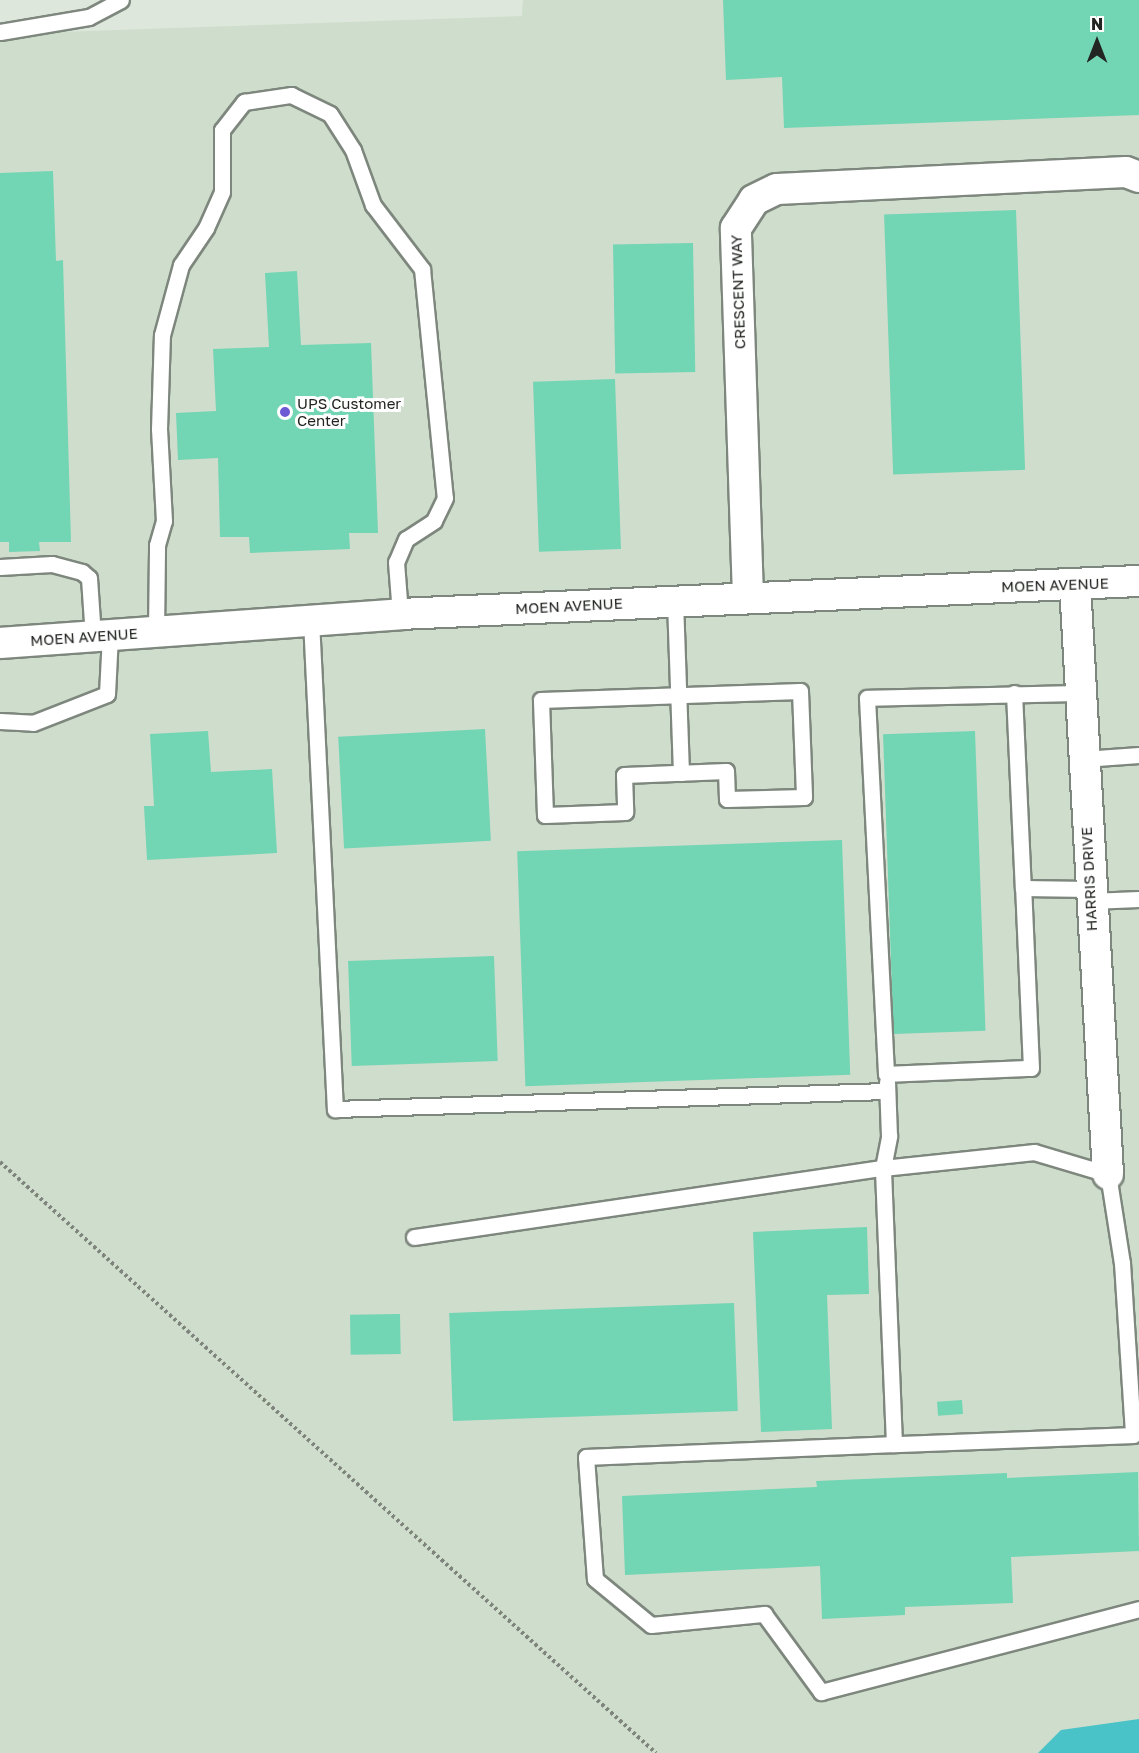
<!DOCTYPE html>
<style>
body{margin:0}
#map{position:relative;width:1139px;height:1753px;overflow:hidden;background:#dde7db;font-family:"Golos Text",sans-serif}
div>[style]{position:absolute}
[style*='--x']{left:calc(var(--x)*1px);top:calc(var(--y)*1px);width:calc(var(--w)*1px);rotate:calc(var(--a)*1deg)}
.built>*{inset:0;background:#cfddcc}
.water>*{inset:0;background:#49c3c7}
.building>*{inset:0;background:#72d5b4;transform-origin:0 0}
.path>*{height:4px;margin-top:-2px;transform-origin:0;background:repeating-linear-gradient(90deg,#7f857d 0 3px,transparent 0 6px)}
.roads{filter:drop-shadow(2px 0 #7e877d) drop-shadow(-2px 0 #7e877d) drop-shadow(0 2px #7e877d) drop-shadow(0 -2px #7e877d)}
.lane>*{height:15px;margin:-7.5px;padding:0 7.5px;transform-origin:7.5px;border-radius:7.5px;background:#fff}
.street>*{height:30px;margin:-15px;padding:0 15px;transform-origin:15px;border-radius:15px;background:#fff}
.dots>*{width:16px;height:16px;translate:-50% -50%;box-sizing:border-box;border:3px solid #fff;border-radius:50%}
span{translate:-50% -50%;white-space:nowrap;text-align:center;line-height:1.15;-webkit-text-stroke:6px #fff;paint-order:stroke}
.street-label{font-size:15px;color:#222521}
.poi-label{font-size:15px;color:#222521}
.left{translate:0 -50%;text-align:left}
.north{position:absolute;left:1067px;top:12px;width:60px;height:60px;-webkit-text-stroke:4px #fff;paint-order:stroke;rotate:0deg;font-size:16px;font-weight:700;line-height:24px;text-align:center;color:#222521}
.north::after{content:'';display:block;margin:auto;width:21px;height:27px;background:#222521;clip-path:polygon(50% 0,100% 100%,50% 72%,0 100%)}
</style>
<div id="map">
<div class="built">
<i style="clip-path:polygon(523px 0,1139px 0,1139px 1753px,0 1753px,0 34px,522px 16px)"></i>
</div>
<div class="water">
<i style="clip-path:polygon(1139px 1719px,1139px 1753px,1038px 1753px,1061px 1730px)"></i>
</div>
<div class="building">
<i style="clip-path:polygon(723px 0,1139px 0,1139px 115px,784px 128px,782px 77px,726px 80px)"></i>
<i style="clip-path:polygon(53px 171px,56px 261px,63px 260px,71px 542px,39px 542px,40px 551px,9px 552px,9px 542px,0 542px,0 173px)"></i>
<i style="left:1016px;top:210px;width:260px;height:132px;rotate:88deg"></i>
<i style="left:693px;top:243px;width:129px;height:80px;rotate:89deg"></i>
<i style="clip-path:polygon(297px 271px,301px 345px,371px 343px,378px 533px,349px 533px,350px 549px,250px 553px,249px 537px,220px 537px,218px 458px,178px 460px,176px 413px,216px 411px,213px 349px,269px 347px,265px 273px)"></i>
<i style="left:615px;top:379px;width:170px;height:82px;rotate:88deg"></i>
<i style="left:485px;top:729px;width:112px;height:147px;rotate:87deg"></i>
<i style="clip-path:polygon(208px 731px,211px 772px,272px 769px,277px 853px,147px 860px,144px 806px,154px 806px,150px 734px)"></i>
<i style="left:975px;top:731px;width:300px;height:92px;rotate:88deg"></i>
<i style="left:842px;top:840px;width:235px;height:325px;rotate:88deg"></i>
<i style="left:494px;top:956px;width:105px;height:146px;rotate:88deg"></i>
<i style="clip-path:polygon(867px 1227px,869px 1294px,827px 1295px,832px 1429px,761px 1432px,753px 1232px)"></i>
<i style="left:734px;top:1303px;width:108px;height:285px;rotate:88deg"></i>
<i style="left:400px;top:1314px;width:40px;height:50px;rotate:89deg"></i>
<i style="left:962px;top:1400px;width:14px;height:25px;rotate:86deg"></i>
<i style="clip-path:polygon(1138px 1472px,1139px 1551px,1011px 1557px,1013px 1603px,905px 1607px,905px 1615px,822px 1619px,820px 1566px,625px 1575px,622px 1496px,817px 1487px,816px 1481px,1007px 1473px,1007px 1478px)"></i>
</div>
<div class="path">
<i style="--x:0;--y:1162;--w:883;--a:42.02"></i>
</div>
<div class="roads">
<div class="lane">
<i style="--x:0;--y:32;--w:90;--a:-9.6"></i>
<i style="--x:89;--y:17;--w:36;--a:-28"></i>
<i style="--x:0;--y:567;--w:52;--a:-3.3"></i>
<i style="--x:52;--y:564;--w:31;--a:15"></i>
<i style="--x:82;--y:572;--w:9;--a:41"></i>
<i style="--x:89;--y:578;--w:58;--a:86.1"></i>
<i style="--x:675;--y:601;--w:172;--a:88"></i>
<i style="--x:311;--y:620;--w:490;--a:87.2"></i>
<i style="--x:335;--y:1109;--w:552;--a:-1.87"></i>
<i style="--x:156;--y:632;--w:87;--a:-89.3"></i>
<i style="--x:157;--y:545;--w:25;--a:-74"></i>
<i style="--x:164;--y:521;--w:92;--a:-93.1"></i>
<i style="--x:159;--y:429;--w:94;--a:-88.2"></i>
<i style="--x:162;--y:335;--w:73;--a:-74.8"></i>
<i style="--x:181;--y:265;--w:45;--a:-56"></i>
<i style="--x:206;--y:228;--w:39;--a:-66"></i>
<i style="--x:222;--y:192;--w:62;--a:-90"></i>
<i style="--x:222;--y:130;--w:36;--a:-52"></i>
<i style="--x:244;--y:102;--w:48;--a:-8.5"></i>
<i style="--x:291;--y:95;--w:43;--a:26"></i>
<i style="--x:330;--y:114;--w:43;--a:57.4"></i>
<i style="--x:353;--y:150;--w:59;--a:70"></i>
<i style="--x:373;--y:205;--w:81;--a:52.6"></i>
<i style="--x:422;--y:269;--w:230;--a:84.3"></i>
<i style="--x:445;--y:498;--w:25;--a:116"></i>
<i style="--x:434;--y:521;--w:33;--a:147"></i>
<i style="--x:406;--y:539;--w:25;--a:113"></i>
<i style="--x:396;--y:562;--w:52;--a:85.6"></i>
<i style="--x:800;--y:691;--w:106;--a:87.8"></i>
<i style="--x:804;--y:797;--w:77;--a:178.5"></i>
<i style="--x:727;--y:799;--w:28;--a:-92"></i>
<i style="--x:726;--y:771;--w:102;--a:177.8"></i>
<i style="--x:624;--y:775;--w:37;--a:88"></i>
<i style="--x:625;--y:812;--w:80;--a:177.9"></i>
<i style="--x:545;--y:815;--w:115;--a:-92"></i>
<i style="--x:541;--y:700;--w:259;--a:-2"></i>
<i style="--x:1014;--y:693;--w:195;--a:87.4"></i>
<i style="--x:1080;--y:693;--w:213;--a:178.7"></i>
<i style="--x:867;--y:698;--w:376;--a:87.1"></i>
<i style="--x:886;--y:1074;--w:145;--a:-2.4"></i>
<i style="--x:1031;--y:1068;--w:180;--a:-92.5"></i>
<i style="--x:1023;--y:888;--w:66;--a:0.9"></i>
<i style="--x:0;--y:721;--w:33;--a:3"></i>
<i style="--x:33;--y:723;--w:79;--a:-21.4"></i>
<i style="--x:107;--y:694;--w:59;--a:-87.1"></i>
<i style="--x:1083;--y:759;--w:56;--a:-4.1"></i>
<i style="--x:1090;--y:901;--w:49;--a:-2.3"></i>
<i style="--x:1034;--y:1152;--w:77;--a:16.6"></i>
<i style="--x:1108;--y:1174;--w:90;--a:81.1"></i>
<i style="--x:1122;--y:1263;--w:172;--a:86.3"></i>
<i style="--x:1133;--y:1435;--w:239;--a:177.8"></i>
<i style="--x:894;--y:1444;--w:276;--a:-92.3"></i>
<i style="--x:883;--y:1168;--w:152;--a:-6"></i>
<i style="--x:414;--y:1237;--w:474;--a:-8.4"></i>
<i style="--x:883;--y:1168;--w:33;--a:-79"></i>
<i style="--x:889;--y:1136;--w:54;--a:-92.1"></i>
<i style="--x:894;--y:1444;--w:308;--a:177.6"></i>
<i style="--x:586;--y:1457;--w:122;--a:85.8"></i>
<i style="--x:595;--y:1579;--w:72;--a:39.4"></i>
<i style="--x:651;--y:1625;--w:114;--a:-5.6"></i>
<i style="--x:764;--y:1614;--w:97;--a:53.8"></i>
<i style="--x:821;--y:1692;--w:329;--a:-14.6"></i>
</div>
<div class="street">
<i style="--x:1075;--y:584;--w:591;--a:86.8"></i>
<i style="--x:748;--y:597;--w:369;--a:-91.9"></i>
<i style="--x:736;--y:228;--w:33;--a:-57"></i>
<i style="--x:754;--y:200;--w:25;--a:-26"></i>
<i style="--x:777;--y:189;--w:349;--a:-2.8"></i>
<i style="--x:1126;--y:172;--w:14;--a:21"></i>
<i style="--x:0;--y:643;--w:401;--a:-4.1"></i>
<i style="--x:400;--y:614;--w:740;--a:-2.56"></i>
</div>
</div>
<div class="dots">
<i style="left:285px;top:412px;background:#6c59d3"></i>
</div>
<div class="street-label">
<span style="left:738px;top:292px;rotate:-92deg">CRESCENT WAY</span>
<span style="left:1055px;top:585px;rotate:-2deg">MOEN AVENUE</span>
<span style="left:569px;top:606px;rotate:-3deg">MOEN AVENUE</span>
<span style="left:84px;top:637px;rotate:-4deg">MOEN AVENUE</span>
<span style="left:1089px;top:879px;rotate:-93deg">HARRIS DRIVE</span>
</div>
<div class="poi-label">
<span class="left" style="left:297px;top:412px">UPS Customer<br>Center</span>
</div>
<div class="north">N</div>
</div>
